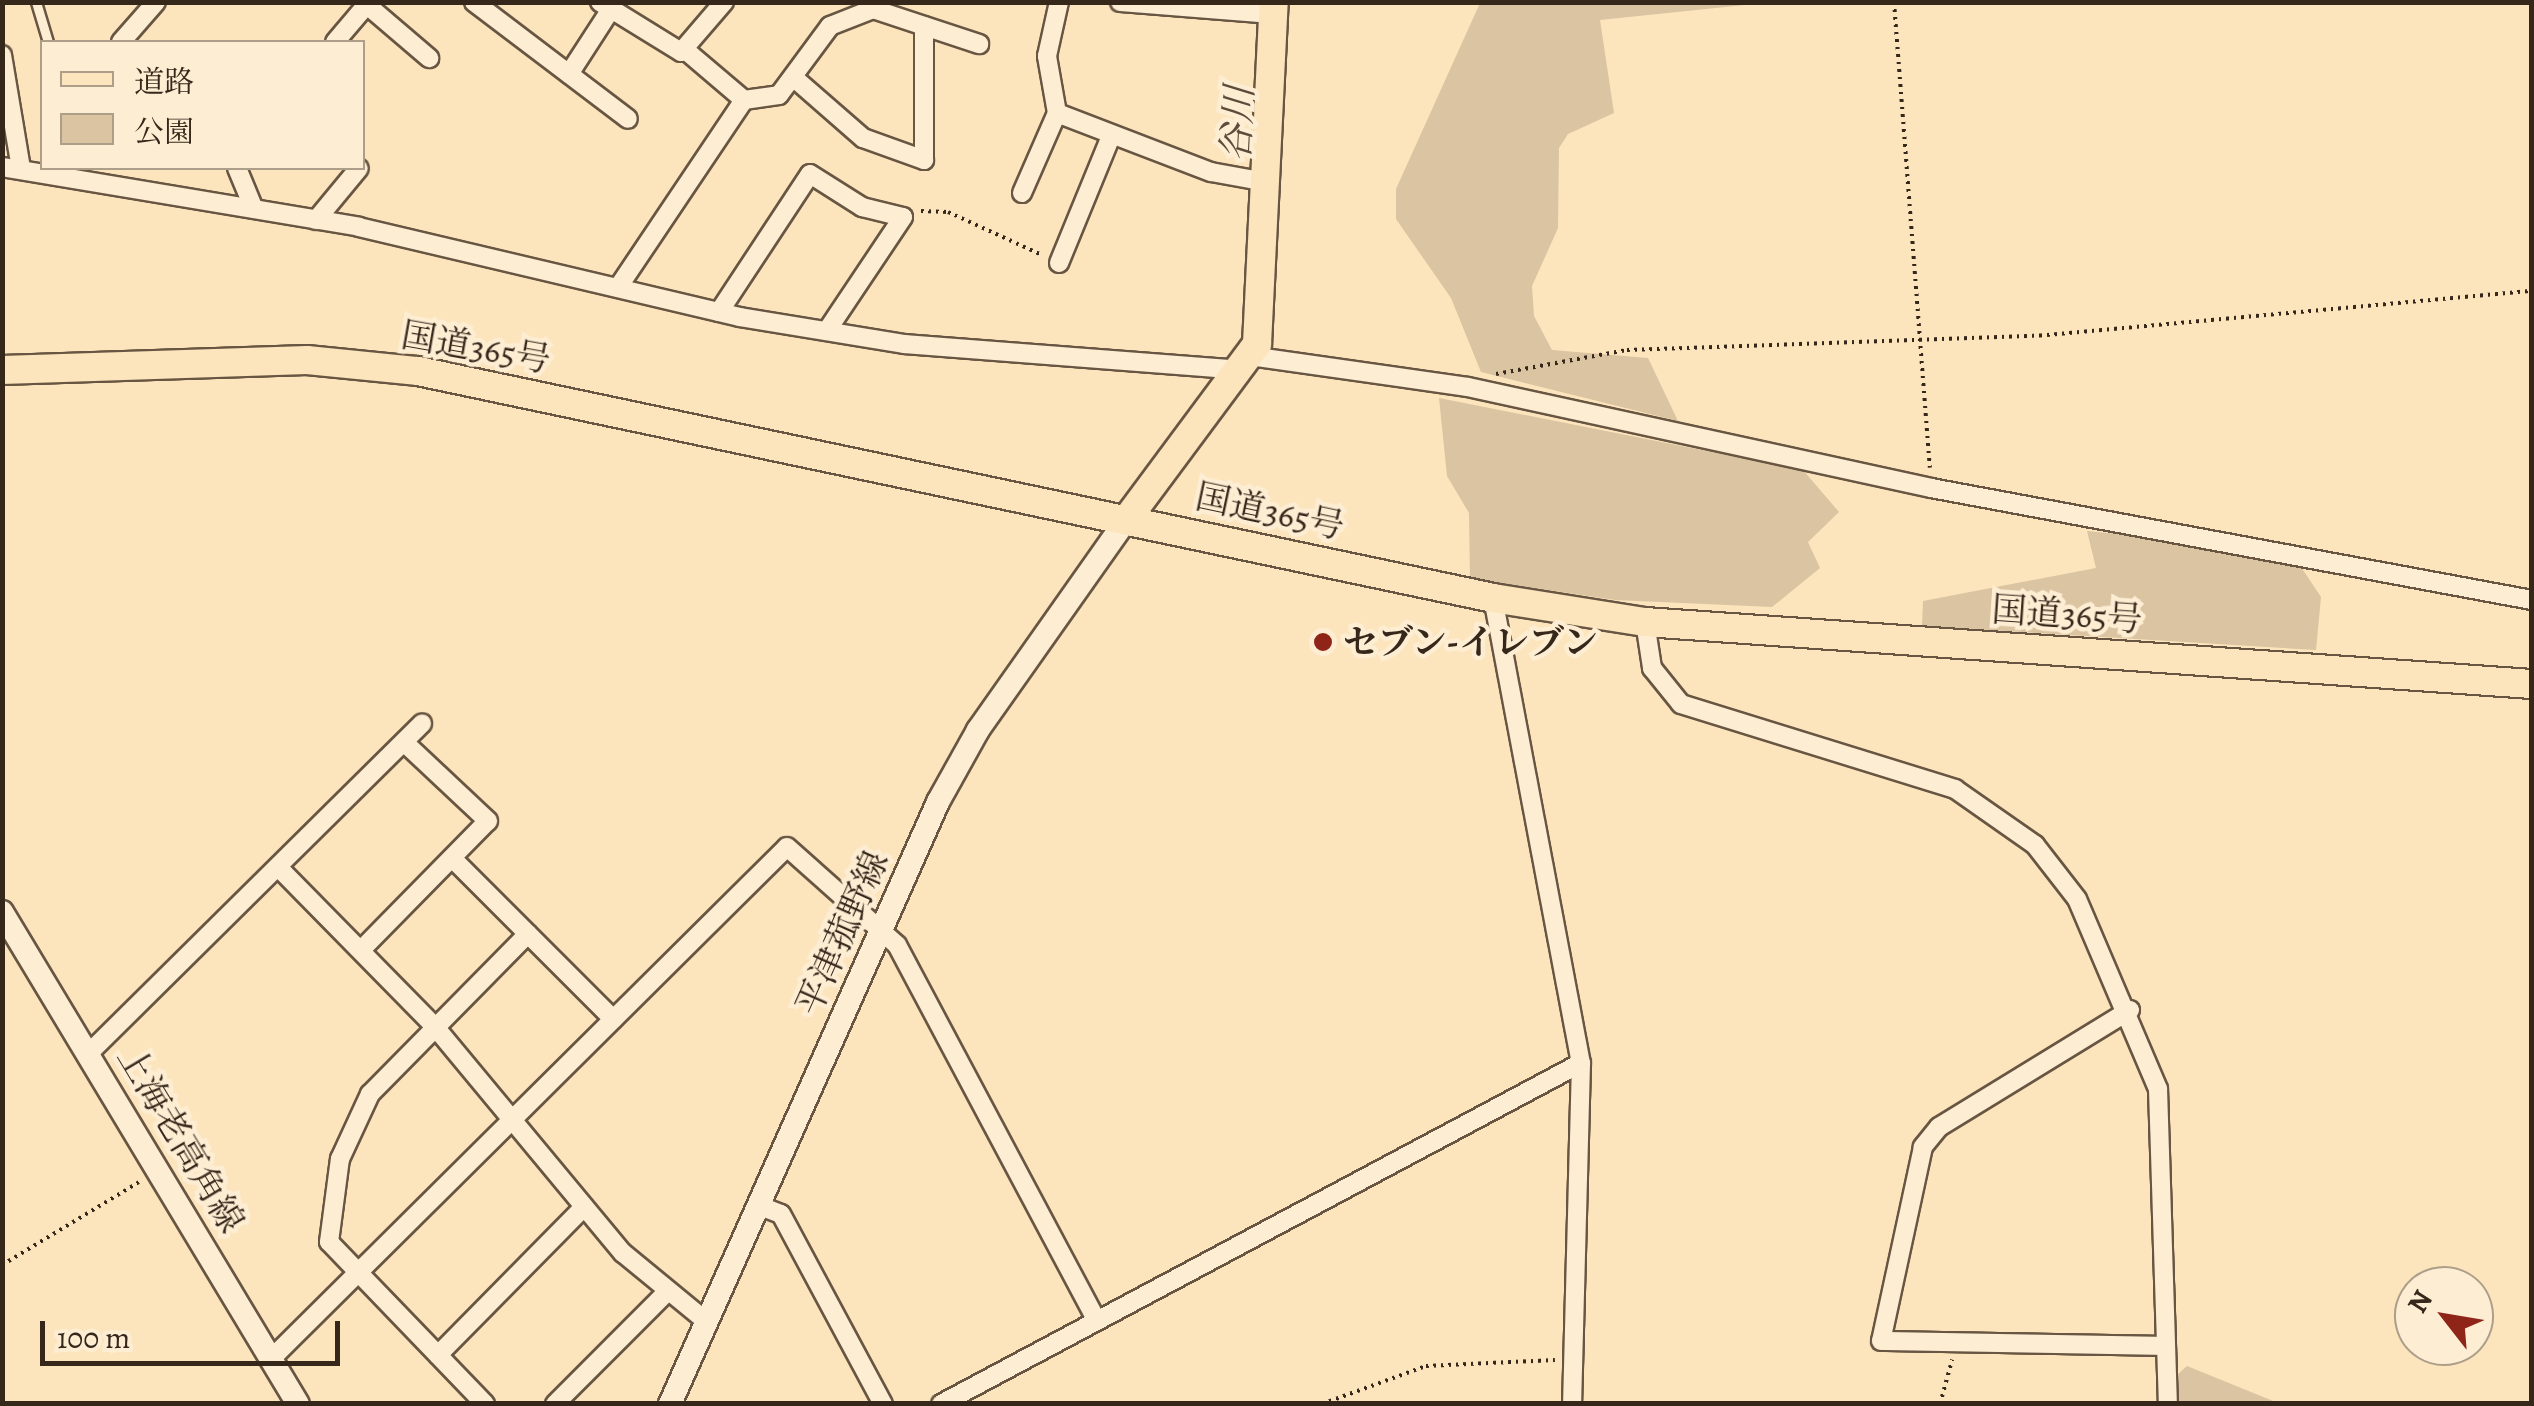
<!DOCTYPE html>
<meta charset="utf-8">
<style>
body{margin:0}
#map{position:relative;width:2534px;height:1406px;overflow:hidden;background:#fce4bc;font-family:Alegreya,"Noto Serif JP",serif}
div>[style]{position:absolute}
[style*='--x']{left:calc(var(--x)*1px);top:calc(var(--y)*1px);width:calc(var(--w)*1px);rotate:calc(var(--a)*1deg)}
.green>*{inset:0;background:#dac4a1}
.path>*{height:4px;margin-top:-2px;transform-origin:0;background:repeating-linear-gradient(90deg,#36271b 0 2.5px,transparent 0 7.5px)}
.roads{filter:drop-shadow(2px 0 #685643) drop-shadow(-2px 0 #685643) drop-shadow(0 2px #685643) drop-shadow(0 -2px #685643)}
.service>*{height:9px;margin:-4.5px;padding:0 4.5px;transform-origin:4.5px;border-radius:4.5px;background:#fdedd3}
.minor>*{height:18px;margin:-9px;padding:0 9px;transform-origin:9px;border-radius:9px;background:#fdedd3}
.secondary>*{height:22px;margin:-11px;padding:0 11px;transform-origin:11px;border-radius:11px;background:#fdedd3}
.primary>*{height:28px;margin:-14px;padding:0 14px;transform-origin:14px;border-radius:14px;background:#fce4bc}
.trunk>*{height:28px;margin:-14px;padding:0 14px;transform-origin:14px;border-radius:14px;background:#fce4bc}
.dots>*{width:28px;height:28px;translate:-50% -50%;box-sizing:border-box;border:5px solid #fdedd3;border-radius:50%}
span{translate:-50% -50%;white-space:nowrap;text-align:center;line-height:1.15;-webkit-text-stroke:9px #fdedd3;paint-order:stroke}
.street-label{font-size:35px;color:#36271b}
.poi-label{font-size:35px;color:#36271b;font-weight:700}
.left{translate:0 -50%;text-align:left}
.water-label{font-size:38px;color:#5d4c3b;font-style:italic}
.frame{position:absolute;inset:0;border:5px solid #36271b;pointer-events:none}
.legend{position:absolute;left:40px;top:40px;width:325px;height:130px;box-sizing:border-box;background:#fdedd3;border:2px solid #ad9e89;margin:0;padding:12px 18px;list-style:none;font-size:30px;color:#36271b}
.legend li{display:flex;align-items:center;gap:20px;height:50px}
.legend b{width:50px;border:2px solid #ad9e89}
.north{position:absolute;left:2394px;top:1266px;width:100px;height:100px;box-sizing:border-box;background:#fdedd3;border:2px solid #ad9e89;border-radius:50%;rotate:301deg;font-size:28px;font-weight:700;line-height:40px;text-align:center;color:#36271b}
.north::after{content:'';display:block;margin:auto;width:35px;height:45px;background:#8f2418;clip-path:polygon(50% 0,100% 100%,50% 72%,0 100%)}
.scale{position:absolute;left:40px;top:1321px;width:300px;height:45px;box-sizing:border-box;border:5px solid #36271b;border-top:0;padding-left:12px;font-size:30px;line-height:35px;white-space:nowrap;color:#36271b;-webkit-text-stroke:8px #fdedd3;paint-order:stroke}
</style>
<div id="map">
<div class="green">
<i style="clip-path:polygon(1480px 3px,1764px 3px,1600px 20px,1614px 113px,1568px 134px,1559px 148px,1558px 228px,1532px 286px,1534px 316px,1552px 350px,1648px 358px,1678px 421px,1481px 372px,1451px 298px,1396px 219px,1396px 189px)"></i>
<i style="clip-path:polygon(1439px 398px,1803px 470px,1839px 512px,1808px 542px,1820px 568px,1772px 607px,1615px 600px,1470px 578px,1469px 513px,1447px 476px)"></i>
<i style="clip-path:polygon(2087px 531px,2201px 542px,2301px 567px,2321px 597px,2316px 650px,1922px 626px,1923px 601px,2096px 568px)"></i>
<i style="clip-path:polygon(2187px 1366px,2278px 1403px,2168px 1403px,2168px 1383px)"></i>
</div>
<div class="path">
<i style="--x:1894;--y:2;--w:467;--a:85.6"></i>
<i style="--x:921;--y:211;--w:27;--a:2"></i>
<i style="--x:948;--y:212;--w:103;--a:24.6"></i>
<i style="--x:1496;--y:374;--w:133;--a:-10.4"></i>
<i style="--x:1627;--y:350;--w:420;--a:-2"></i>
<i style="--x:2047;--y:335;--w:487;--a:-5.2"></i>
<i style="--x:2;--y:1265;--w:160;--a:-31.2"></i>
<i style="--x:1322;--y:1404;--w:111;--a:-20.1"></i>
<i style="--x:1426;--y:1366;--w:129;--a:-2.7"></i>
<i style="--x:1940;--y:1404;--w:46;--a:-74.7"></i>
</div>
<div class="roads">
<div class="service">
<i style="--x:36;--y:2;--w:42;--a:73.3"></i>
</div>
<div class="minor">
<i style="--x:474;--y:2;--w:193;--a:37.2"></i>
<i style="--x:600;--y:2;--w:95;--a:31.7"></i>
<i style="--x:681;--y:52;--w:66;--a:-49.3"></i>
<i style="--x:1120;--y:2;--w:153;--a:4.5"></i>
<i style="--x:367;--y:5;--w:82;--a:40.5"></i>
<i style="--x:121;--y:42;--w:53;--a:-48.8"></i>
<i style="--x:335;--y:42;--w:52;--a:-49.6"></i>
<i style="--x:684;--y:49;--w:79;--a:40.4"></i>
<i style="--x:2;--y:55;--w:116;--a:80.5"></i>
<i style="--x:569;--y:74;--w:77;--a:-57.1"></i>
<i style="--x:793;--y:77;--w:93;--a:41.1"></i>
<i style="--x:863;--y:138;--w:65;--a:19.8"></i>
<i style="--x:924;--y:160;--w:134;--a:-90"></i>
<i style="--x:1057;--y:113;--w:165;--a:21"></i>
<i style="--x:1211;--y:172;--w:56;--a:10.3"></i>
<i style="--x:2;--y:167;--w:362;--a:9.5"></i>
<i style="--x:359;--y:227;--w:391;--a:13.3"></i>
<i style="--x:740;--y:317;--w:166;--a:9.3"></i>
<i style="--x:904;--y:344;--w:336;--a:4.4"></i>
<i style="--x:237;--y:168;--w:44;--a:67.5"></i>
<i style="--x:1022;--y:193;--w:87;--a:-66.4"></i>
<i style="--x:1057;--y:113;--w:58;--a:-100"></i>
<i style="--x:1047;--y:56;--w:55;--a:-77.5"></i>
<i style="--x:316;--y:220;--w:67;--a:-50.4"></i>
<i style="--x:1059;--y:263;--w:137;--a:-67.7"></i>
<i style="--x:619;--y:286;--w:224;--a:-56.1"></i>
<i style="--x:744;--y:100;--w:35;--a:-8"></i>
<i style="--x:779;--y:95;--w:86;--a:-53.5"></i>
<i style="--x:830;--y:26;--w:46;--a:-21.6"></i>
<i style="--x:873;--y:9;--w:112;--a:18.3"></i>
<i style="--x:719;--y:312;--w:165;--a:-56.6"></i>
<i style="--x:810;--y:174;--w:62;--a:32.4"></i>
<i style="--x:862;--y:207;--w:42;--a:13.7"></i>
<i style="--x:903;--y:217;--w:135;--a:123.8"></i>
<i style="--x:1250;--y:356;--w:220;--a:8.1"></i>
<i style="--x:1468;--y:387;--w:474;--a:12.3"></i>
<i style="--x:1931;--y:488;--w:611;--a:10.56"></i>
<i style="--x:1493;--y:598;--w:473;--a:79.3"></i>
<i style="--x:1581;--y:1063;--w:341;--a:91.5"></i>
<i style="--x:1645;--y:622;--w:47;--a:81.3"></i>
<i style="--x:1652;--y:668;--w:46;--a:51.1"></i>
<i style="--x:1681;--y:704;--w:287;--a:17.2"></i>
<i style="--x:1955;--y:789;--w:98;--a:35"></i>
<i style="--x:2035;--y:845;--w:68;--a:52.1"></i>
<i style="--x:2077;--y:899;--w:207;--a:66.9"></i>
<i style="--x:2158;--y:1089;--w:315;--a:88.2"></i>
<i style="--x:452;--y:858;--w:228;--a:45"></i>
<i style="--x:278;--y:867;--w:226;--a:45.5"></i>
<i style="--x:436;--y:1028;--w:293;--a:50.3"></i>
<i style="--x:623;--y:1253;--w:109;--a:39.4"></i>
<i style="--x:363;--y:948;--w:178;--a:-45.5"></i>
<i style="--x:488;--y:821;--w:115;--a:-136.8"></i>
<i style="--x:2130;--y:1010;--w:224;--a:148.5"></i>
<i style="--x:1939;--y:1127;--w:26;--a:129"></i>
<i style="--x:1923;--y:1147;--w:198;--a:102.2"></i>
<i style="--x:1881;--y:1341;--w:278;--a:1"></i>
<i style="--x:88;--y:1054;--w:470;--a:-44.7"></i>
<i style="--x:760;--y:1206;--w:22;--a:21"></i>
<i style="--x:781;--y:1214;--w:216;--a:61.8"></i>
<i style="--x:438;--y:1355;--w:208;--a:-45.4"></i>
<i style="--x:272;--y:1358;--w:725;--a:-44.78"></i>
<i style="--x:787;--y:847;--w:147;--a:41.7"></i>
<i style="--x:897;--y:945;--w:424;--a:62"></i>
<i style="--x:485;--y:1404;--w:225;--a:-133.9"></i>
<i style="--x:329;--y:1242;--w:84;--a:-82.5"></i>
<i style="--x:340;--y:1159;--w:72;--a:-65.2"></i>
<i style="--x:370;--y:1094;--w:225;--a:-45.4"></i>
<i style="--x:555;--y:1404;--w:157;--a:-45"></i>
<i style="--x:941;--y:1404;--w:725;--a:-28.05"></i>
</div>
<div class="secondary">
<i style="--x:2;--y:912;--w:574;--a:58.97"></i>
<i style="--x:670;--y:1404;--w:659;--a:-66"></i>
<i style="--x:938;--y:802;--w:82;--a:-60.9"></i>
<i style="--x:978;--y:730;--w:258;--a:-54.8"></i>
</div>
<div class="primary">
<i style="--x:1127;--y:519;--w:218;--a:-53.4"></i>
<i style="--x:1257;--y:344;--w:342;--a:-87.2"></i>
</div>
<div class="trunk">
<i style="--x:2;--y:370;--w:305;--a:-1.9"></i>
<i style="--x:307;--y:360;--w:112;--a:5.7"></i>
<i style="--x:418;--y:371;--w:1099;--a:11.92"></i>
<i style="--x:1493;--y:598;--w:154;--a:9"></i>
<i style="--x:1645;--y:622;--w:889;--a:4"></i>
</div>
</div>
<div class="dots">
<i style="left:1323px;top:642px;background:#8f2418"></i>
</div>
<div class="street-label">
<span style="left:476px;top:347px;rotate:10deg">国道365号</span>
<span style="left:1270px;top:511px;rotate:12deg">国道365号</span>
<span style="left:2067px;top:614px;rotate:4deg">国道365号</span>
<span style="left:842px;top:933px;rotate:-66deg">平津菰野線</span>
<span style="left:181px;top:1139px;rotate:59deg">上海老高角線</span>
</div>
<div class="poi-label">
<span class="left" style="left:1343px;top:642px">セブン-イレブン</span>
</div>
<div class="water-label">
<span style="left:1238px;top:124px;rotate:-87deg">谷川</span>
</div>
<div class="frame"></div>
<ul class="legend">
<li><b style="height:12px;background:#fce4bc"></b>道路</li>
<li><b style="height:28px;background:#dac4a1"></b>公園</li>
</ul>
<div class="north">N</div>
<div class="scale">100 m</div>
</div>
